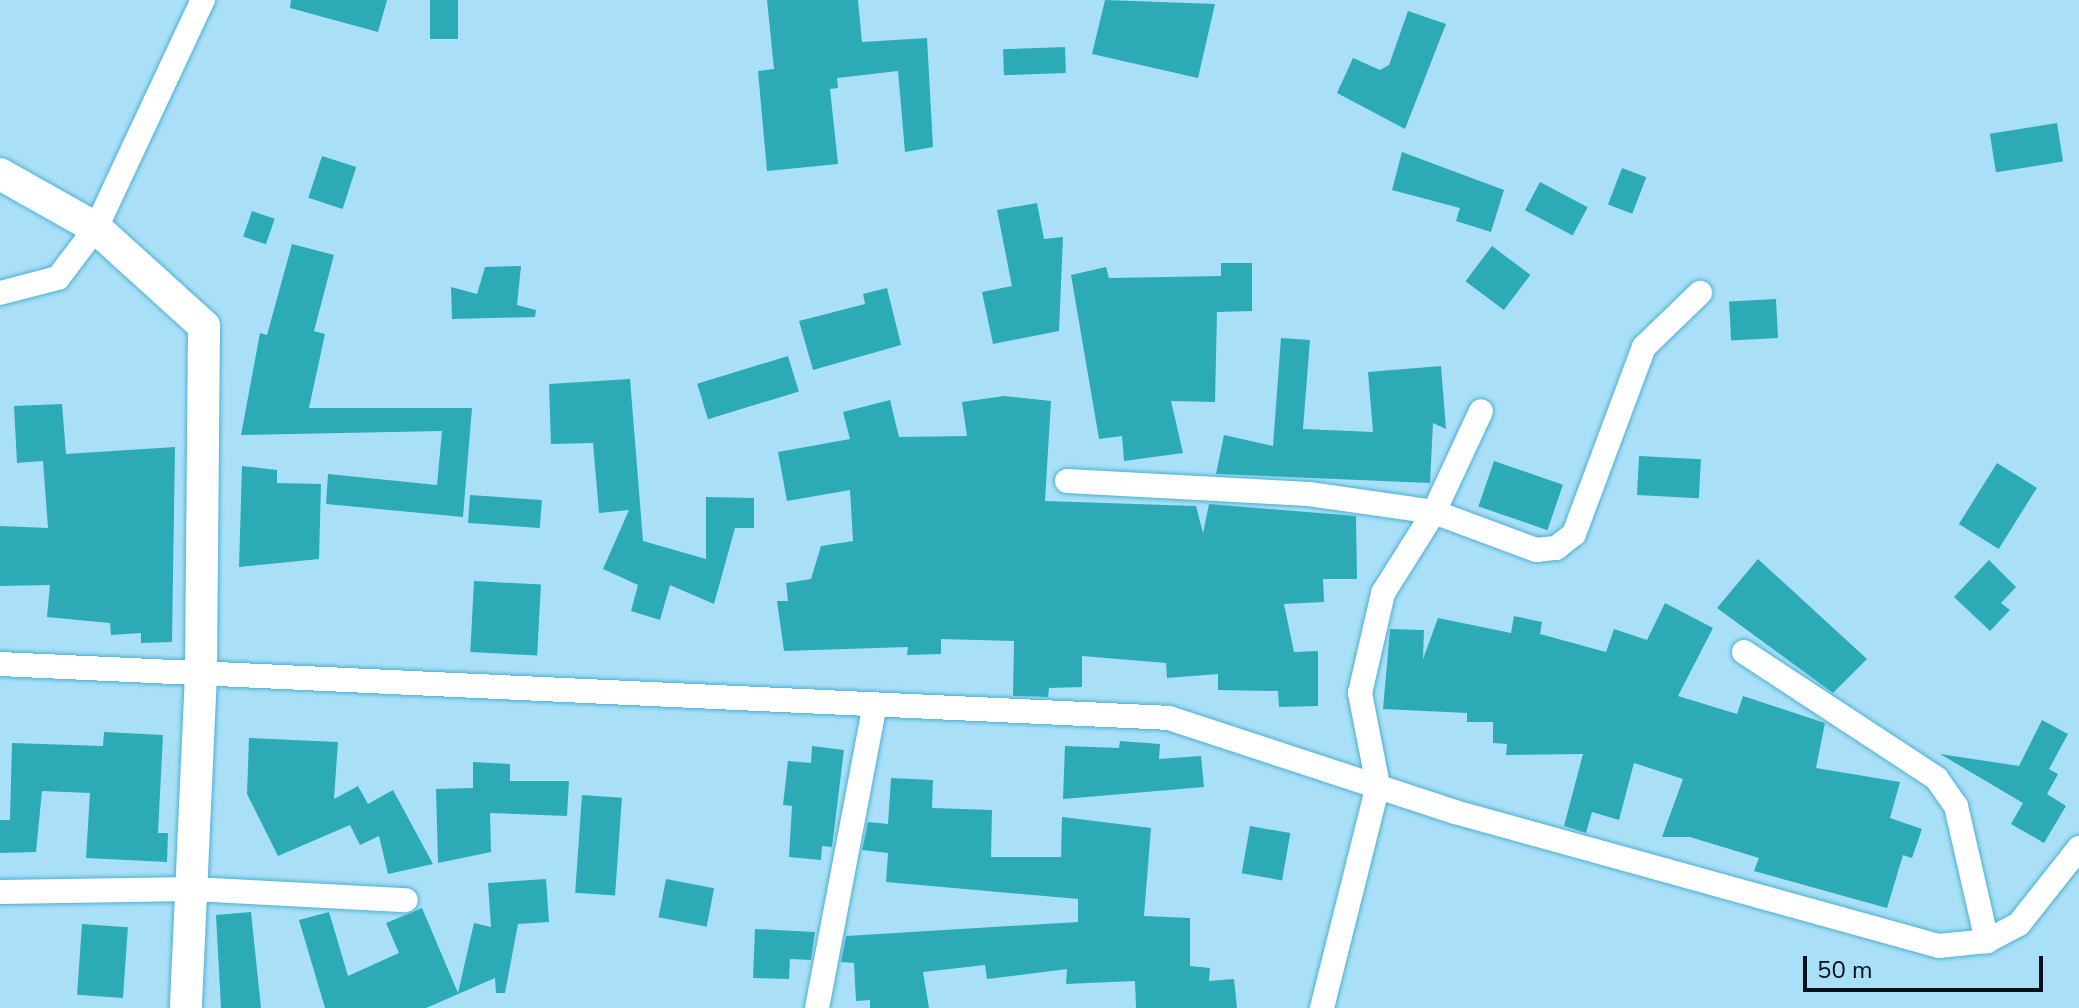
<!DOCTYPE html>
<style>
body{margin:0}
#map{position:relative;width:2079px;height:1008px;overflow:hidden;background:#aae0f7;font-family:"Nunito Sans",sans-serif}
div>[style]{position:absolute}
.building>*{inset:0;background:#2cabb7;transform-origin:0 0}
.roads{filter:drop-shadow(0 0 2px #4cb0d5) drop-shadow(0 0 2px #4cb0d5)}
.minor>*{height:24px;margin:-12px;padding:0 12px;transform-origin:12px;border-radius:12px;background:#fff}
.tertiary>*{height:32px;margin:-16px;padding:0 16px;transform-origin:16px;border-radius:16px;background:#fff}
span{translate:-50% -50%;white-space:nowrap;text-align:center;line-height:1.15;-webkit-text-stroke:6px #aae0f7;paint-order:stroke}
.scale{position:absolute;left:1803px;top:956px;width:240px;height:36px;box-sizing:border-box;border:4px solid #001119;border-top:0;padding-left:10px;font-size:24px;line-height:28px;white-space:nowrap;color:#001119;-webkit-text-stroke:6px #aae0f7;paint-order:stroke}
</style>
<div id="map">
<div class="building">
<div style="clip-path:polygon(291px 0,387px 0,378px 32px,290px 8px)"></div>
<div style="left:430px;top:0;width:28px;height:39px"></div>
<div style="clip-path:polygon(767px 0,858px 0,862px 42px,927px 38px,933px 147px,905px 152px,898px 71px,837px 78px,838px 88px,830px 89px,838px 164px,767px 171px,758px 71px,774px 69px)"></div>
<div style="clip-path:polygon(1105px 0,1215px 4px,1198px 78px,1092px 54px)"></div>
<div style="clip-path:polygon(1408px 11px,1446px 24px,1405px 129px,1337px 93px,1353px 58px,1380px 70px,1389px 65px)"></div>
<div style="left:1065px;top:47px;width:26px;height:62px;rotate:88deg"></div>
<div style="left:2057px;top:123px;width:39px;height:68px;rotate:81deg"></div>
<div style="clip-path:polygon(1402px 152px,1504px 190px,1491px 232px,1456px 221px,1460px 208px,1392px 190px)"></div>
<div style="left:322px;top:156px;width:36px;height:44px;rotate:18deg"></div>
<div style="left:1622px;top:168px;width:26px;height:39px;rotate:21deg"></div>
<div style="left:1540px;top:182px;width:54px;height:32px;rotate:28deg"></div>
<div style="clip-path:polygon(1037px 203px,1044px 239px,1063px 237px,1059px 331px,993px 344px,982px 292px,1012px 286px,997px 210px)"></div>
<div style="left:252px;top:211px;width:24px;height:27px;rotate:19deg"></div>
<div style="clip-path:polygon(292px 244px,334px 255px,314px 331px,325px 334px,309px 408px,472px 408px,463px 517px,326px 504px,328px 474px,437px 485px,442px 431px,241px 435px,260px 333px,267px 335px)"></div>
<div style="left:1492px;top:246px;width:48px;height:44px;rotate:37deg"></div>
<div style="clip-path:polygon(1221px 263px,1252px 263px,1252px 311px,1217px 312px,1215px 402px,1171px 401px,1183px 453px,1124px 461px,1122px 436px,1099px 439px,1071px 275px,1106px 267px,1109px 278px,1221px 276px)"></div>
<div style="clip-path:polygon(521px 266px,517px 305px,536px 310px,535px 317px,452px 319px,451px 287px,477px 294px,485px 267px)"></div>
<div style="clip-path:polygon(887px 288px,901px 345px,813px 370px,799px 321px,865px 304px,863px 294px)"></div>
<div style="left:1776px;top:299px;width:39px;height:47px;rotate:87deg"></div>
<div style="clip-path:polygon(1281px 338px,1310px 340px,1303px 429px,1373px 432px,1368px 372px,1441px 366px,1446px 429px,1433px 423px,1430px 483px,1216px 474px,1224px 435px,1273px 446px)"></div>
<div style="left:788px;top:356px;width:37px;height:95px;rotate:73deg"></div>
<div style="clip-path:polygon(630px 379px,643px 541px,706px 559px,706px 497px,754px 498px,754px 528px,735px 528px,714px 604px,670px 585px,660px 620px,631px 611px,638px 585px,603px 569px,629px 510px,599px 513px,593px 443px,551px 444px,549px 384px)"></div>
<div style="clip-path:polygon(1004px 396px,1051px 401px,1045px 501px,1196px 506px,1203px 533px,1209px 504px,1356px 516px,1357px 579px,1323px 579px,1324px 602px,1284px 604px,1294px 652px,1318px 651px,1318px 706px,1279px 707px,1278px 691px,1218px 690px,1218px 674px,1167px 678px,1166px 663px,1082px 656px,1082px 687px,1049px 688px,1048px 697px,1013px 696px,1014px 641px,941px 639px,941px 654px,907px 655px,908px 647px,784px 651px,777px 601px,788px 601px,786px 583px,811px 579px,821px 546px,853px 541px,850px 490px,787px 501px,778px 452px,850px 439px,843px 412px,890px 400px,899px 437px,967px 436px,962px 402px)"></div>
<div style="clip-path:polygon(62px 404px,66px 454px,175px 447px,172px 642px,141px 643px,141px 633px,111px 635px,110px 623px,47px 617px,50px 585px,0 586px,0 526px,48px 528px,43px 461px,17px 463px,14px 406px)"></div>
<div style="left:1639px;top:456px;width:62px;height:39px;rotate:3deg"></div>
<div style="left:1494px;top:461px;width:73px;height:48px;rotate:19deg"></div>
<div style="left:1997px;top:463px;width:47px;height:72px;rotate:32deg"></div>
<div style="clip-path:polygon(242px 466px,277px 470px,277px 483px,321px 484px,319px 559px,239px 567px)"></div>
<div style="left:470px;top:495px;width:72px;height:28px;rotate:4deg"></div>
<div style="clip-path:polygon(1758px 559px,1867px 659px,1833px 693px,1717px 608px)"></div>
<div style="clip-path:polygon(1989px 560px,2016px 587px,2001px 603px,2010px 610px,1990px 631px,1954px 597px)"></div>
<div style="left:474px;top:581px;width:67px;height:71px;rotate:3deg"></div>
<div style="clip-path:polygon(1665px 603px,1713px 628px,1678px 696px,1737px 714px,1743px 696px,1825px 723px,1816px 768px,1900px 782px,1890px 818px,1922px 829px,1912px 858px,1903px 855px,1887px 908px,1754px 871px,1759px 858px,1690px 837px,1662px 837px,1683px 779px,1634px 763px,1619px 820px,1592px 812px,1586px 833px,1564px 826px,1583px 754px,1506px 755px,1507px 744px,1493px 743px,1493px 722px,1467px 722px,1467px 713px,1383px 709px,1390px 629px,1424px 630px,1423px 659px,1438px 618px,1511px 633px,1514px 616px,1542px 622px,1540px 634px,1606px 652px,1614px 629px,1647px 640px)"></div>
<div style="clip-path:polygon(2042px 720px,2068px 734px,2049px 769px,2058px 774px,2047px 794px,2066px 806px,2044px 843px,2011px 824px,2023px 803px,1940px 754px,2019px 766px)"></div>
<div style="clip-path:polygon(104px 732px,163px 735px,158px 833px,168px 833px,167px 862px,86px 858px,90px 793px,42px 791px,36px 852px,0 853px,0 820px,10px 820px,12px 743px,103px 746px)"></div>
<div style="clip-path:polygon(249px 738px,338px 742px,334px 799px,358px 786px,368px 804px,393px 790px,433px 864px,388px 874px,379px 836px,360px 845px,350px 825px,278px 856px,247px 794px)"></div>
<div style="clip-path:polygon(1120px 741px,1160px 744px,1159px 759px,1201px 756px,1204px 787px,1063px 799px,1065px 746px,1119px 748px)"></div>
<div style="clip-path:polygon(812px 746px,844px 750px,832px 847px,822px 846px,821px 860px,789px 857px,792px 806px,783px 805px,788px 761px,811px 763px)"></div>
<div style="clip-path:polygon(473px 762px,510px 764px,510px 781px,569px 781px,567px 816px,490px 813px,491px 852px,438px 863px,436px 789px,473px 788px)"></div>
<div style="clip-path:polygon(891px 778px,933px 780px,932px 808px,992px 810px,991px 857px,1061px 857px,1062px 817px,1151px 828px,1144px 916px,1190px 918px,1190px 966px,1210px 968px,1209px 981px,1234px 979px,1237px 1008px,1136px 1008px,1135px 981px,1066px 984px,1067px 969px,987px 979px,985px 965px,923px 972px,929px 1008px,870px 1008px,870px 1000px,856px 1001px,854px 963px,841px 962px,846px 936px,1078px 922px,1078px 899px,886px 882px,888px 853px,862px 850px,868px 822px,888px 824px)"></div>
<div style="left:582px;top:795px;width:40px;height:98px;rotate:4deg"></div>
<div style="left:1250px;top:826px;width:41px;height:48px;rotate:10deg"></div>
<div style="clip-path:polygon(546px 879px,549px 922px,518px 924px,505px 993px,496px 993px,495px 978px,426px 1008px,325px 1008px,299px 920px,329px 912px,348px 976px,399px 953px,386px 923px,422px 908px,458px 993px,474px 923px,491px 927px,488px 883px)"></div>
<div style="left:666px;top:879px;width:49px;height:39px;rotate:11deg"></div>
<div style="clip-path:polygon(251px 912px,261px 1008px,221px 1008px,216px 915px)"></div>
<div style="left:82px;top:924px;width:46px;height:71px;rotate:4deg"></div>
<div style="clip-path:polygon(755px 929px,815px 932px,811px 960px,790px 959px,789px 979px,753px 978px)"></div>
</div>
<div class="roads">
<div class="minor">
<div style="left:0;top:293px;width:60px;rotate:-14.5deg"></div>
<div style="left:58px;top:278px;width:63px;rotate:-52.8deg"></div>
<div style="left:96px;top:228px;width:252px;rotate:-64.9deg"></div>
<div style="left:1067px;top:481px;width:242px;rotate:3.1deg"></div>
<div style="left:1309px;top:494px;width:126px;rotate:8.2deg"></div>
<div style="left:1434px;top:512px;width:109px;rotate:20.4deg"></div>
<div style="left:1536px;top:550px;width:20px;rotate:-6deg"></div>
<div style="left:1556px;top:548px;width:23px;rotate:-38deg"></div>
<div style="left:1574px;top:534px;width:200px;rotate:-69.5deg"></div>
<div style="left:1644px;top:347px;width:78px;rotate:-44deg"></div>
<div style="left:1744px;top:652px;width:231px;rotate:33.3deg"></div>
<div style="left:1937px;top:779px;width:33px;rotate:55deg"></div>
<div style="left:1956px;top:806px;width:139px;rotate:77.1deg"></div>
<div style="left:0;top:664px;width:1170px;rotate:2.64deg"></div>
<div style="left:1169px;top:718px;width:301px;rotate:18.2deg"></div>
<div style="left:1455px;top:812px;width:502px;rotate:15.48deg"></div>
<div style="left:1939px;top:946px;width:48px;rotate:-5.9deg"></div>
<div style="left:1987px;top:941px;width:36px;rotate:-28deg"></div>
<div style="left:2019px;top:924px;width:97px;rotate:-51.7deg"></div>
<div style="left:0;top:892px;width:193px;rotate:-0.9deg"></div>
<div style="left:193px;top:889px;width:213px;rotate:3deg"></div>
<div style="left:817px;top:1008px;width:304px;rotate:-79.2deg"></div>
<div style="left:1322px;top:1008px;width:230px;rotate:-75.9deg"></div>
<div style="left:1378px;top:785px;width:94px;rotate:-101.1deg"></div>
<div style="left:1360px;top:693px;width:103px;rotate:-77deg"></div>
<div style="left:1383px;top:593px;width:96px;rotate:-57.8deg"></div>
<div style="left:1434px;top:512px;width:111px;rotate:-65deg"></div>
</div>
<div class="tertiary">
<div style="left:0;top:174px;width:110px;rotate:29.4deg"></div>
<div style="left:96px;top:228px;width:146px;rotate:42.2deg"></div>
<div style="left:204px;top:326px;width:348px;rotate:90.5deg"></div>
<div style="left:201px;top:674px;width:334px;rotate:92.6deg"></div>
</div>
</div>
<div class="scale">50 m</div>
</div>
